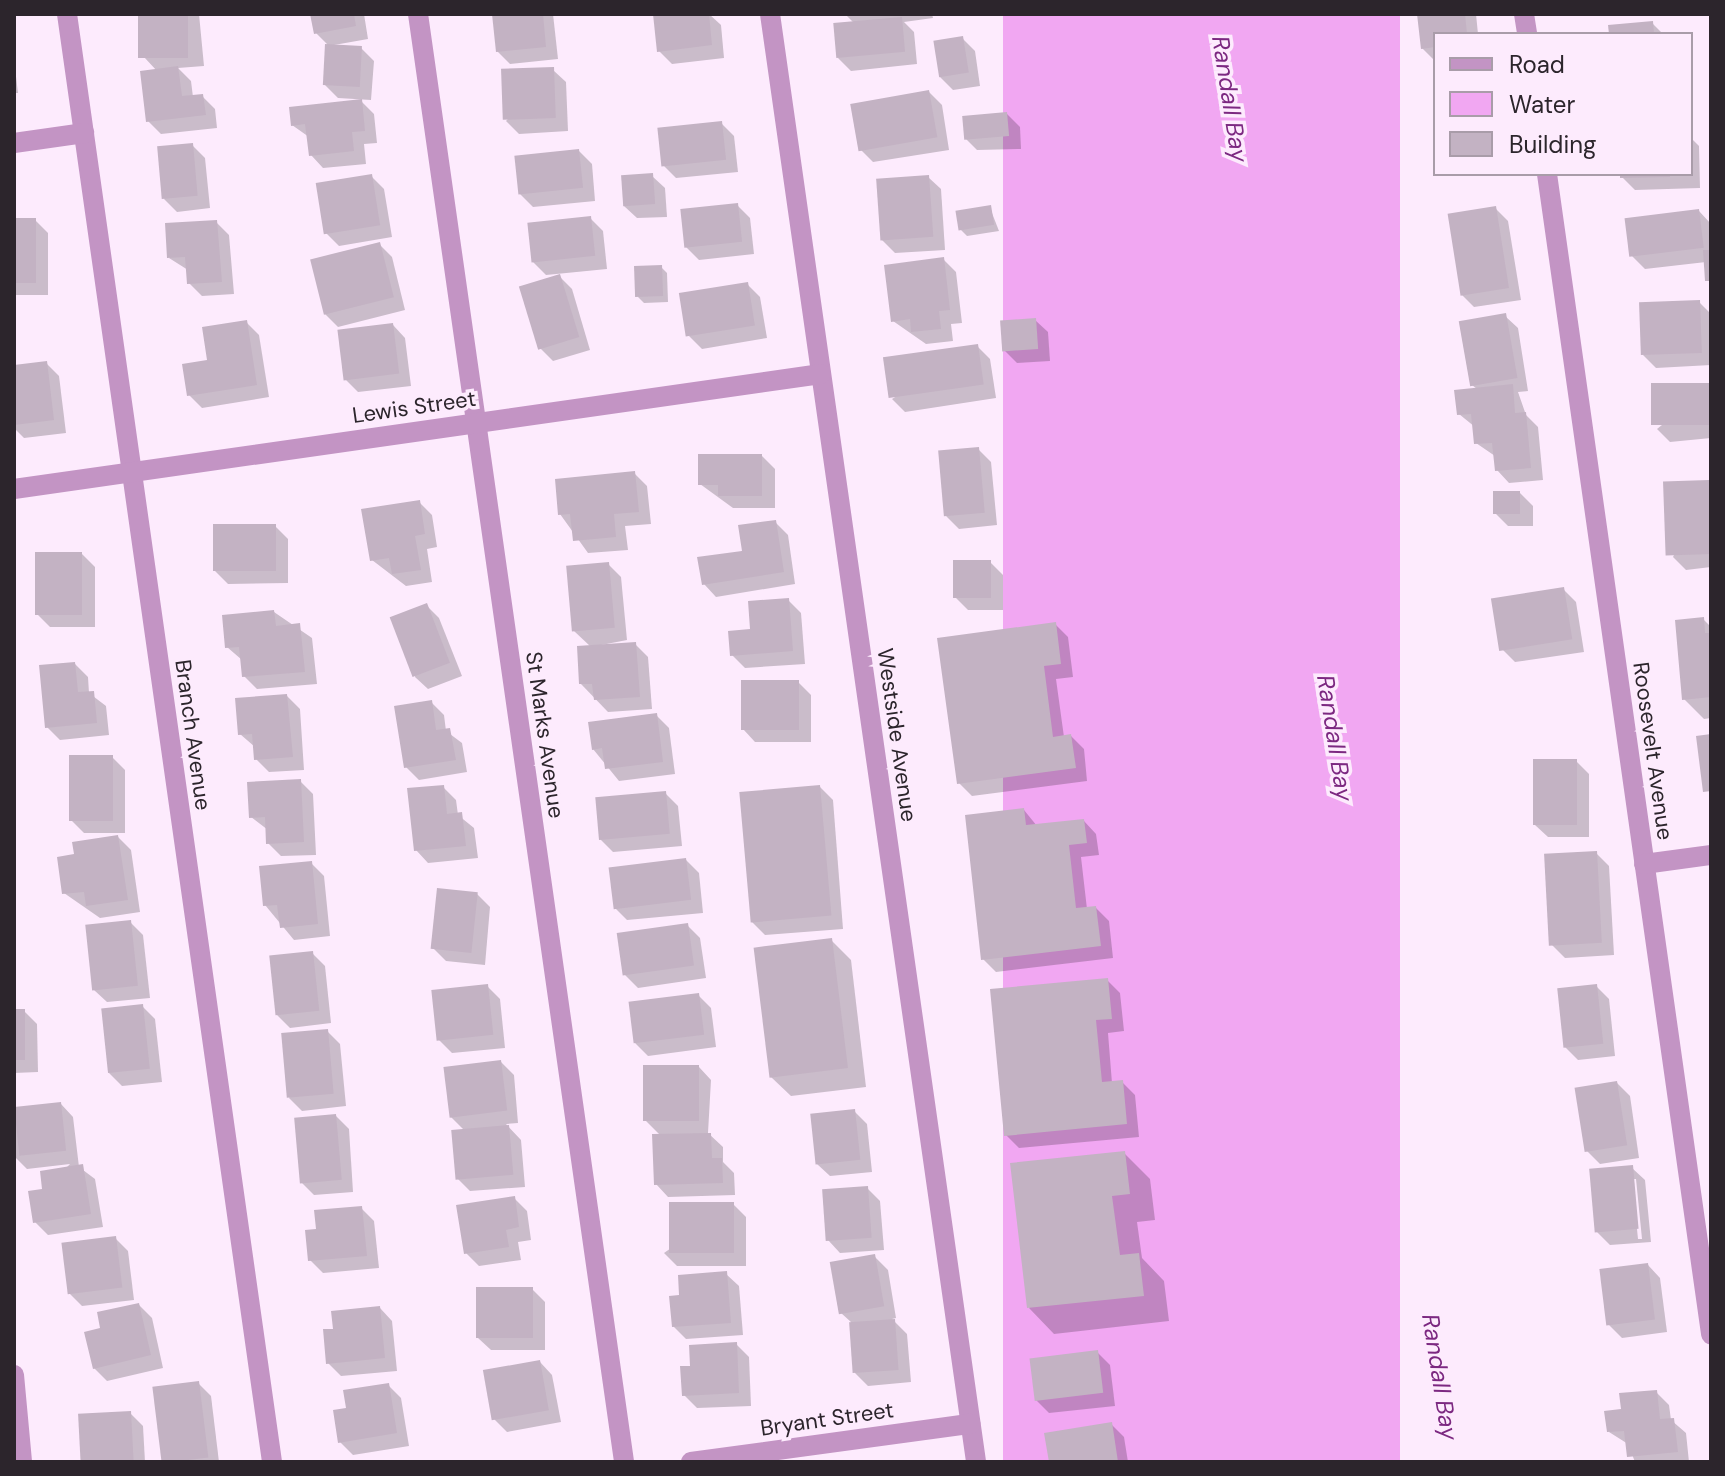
<!DOCTYPE html>
<style>
body{margin:0}
#map{position:relative;width:1725px;height:1476px;overflow:hidden;background:#fdebfd;font-family:"DM Sans",sans-serif}
div>[style]{position:absolute}
.water>*{inset:0;background:#f1a7f2;transform-origin:0 0}
.shadow>*{inset:0;background:#0003}
.building>*{inset:0;background:#c3b2c3;transform-origin:0 0}
.minor>*{height:20px;margin:-10px;padding:0 10px;transform-origin:10px;border-radius:10px;background:#c394c4}
span{translate:-50% -50%;white-space:nowrap;text-align:center;line-height:1.15;-webkit-text-stroke:7px #fdebfd;paint-order:stroke}
.street-label{font-size:22px;color:#2c252c}
.water-label{font-size:24px;color:#7c2881;font-style:italic}
.frame{position:absolute;inset:0;border:16px solid #2c252c;pointer-events:none}
.legend{position:absolute;left:1433px;top:32px;width:260px;height:144px;box-sizing:border-box;background:#fdebfd;border:2px solid #a99ca9;margin:0;padding:10px 14px;list-style:none;font-size:24px;color:#2c252c}
.legend li{display:flex;align-items:center;gap:16px;height:40px}
.legend b{width:40px;border:2px solid #a99ca9}
</style>
<div id="map">
<div class="water">
<div style="left:1003px;top:14px;width:397px;height:1465px"></div>
</div>
<div class="shadow">
<div style="clip-path:polygon(140px 14px,199px 14px,204px 66px,178px 68px,191px 81px,193px 97px,202px 96px,215px 109px,217px 128px,161px 134px,148px 121px,157px 71px,144px 57px)"></div>
<div style="clip-path:polygon(312px 14px,364px 14px,368px 39px,334px 45px,361px 48px,374px 61px,371px 100px,338px 98px,325px 85px,327px 44px,316px 33px)"></div>
<div style="clip-path:polygon(494px 14px,553px 14px,558px 59px,510px 64px,497px 51px)"></div>
<div style="clip-path:polygon(655px 14px,709px 14px,721px 25px,724px 58px,672px 64px,659px 51px)"></div>
<div style="clip-path:polygon(845px 14px,932px 14px,933px 18px,904px 22px,914px 32px,917px 64px,851px 71px,838px 58px,854px 23px)"></div>
<div style="clip-path:polygon(1419px 14px,1476px 14px,1478px 34px,1435px 34px,1435px 61px,1422px 48px)"></div>
<div style="clip-path:polygon(1652px 23px,1663px 34px,1611px 34px)"></div>
<div style="clip-path:polygon(962px 38px,975px 51px,980px 86px,953px 90px,940px 77px)"></div>
<div style="clip-path:polygon(14px 60px,18px 93px,14px 93px)"></div>
<div style="clip-path:polygon(553px 70px,566px 82px,568px 131px,519px 134px,506px 121px)"></div>
<div style="clip-path:polygon(929px 92px,942px 105px,949px 150px,873px 162px,860px 149px)"></div>
<div style="clip-path:polygon(361px 101px,374px 114px,377px 143px,364px 144px,366px 164px,323px 168px,311px 155px,309px 137px,292px 125px)"></div>
<div style="clip-path:polygon(1007px 114px,1020px 127px,1021px 149px,977px 150px,964px 137px)"></div>
<div style="clip-path:polygon(721px 123px,734px 136px,738px 172px,676px 178px,663px 165px)"></div>
<div style="clip-path:polygon(1691px 138px,1699px 146px,1700px 188px,1635px 190px,1622px 177px,1691px 174px)"></div>
<div style="clip-path:polygon(192px 145px,205px 158px,210px 208px,177px 212px,164px 199px)"></div>
<div style="clip-path:polygon(579px 151px,592px 164px,595px 201px,533px 207px,520px 194px)"></div>
<div style="clip-path:polygon(371px 176px,384px 189px,392px 237px,339px 246px,326px 233px)"></div>
<div style="clip-path:polygon(652px 176px,665px 188px,667px 217px,637px 218px,624px 206px)"></div>
<div style="clip-path:polygon(928px 177px,941px 189px,945px 250px,895px 253px,882px 240px)"></div>
<div style="clip-path:polygon(737px 205px,750px 218px,754px 254px,699px 260px,686px 247px)"></div>
<div style="clip-path:polygon(990px 208px,999px 231px,967px 236px,961px 230px)"></div>
<div style="clip-path:polygon(1495px 208px,1508px 221px,1521px 300px,1474px 307px,1461px 294px)"></div>
<div style="clip-path:polygon(1699px 211px,1711px 224px,1711px 284px,1706px 262px,1645px 269px,1632px 256px)"></div>
<div style="clip-path:polygon(590px 218px,603px 231px,607px 269px,546px 275px,533px 262px)"></div>
<div style="clip-path:polygon(14px 220px,35px 220px,48px 233px,48px 295px,14px 295px)"></div>
<div style="clip-path:polygon(216px 222px,229px 235px,234px 294px,202px 296px,189px 283px,188px 270px,169px 258px)"></div>
<div style="clip-path:polygon(379px 244px,392px 257px,405px 310px,338px 327px,325px 314px)"></div>
<div style="clip-path:polygon(943px 259px,956px 272px,962px 323px,951px 324px,953px 341px,926px 344px,893px 321px)"></div>
<div style="clip-path:polygon(661px 267px,667px 273px,668px 302px,644px 303px,638px 297px)"></div>
<div style="clip-path:polygon(559px 276px,572px 289px,590px 350px,553px 361px,540px 348px)"></div>
<div style="clip-path:polygon(747px 284px,760px 297px,767px 338px,702px 349px,689px 336px)"></div>
<div style="clip-path:polygon(1699px 302px,1711px 314px,1711px 365px,1656px 368px,1643px 355px)"></div>
<div style="clip-path:polygon(1505px 316px,1518px 328px,1528px 391px,1518px 392px,1526px 415px,1538px 427px,1543px 480px,1509px 483px,1497px 470px,1495px 456px,1476px 443px,1475px 427px,1459px 414px,1477px 389px,1472px 385px)"></div>
<div style="clip-path:polygon(1035px 320px,1048px 332px,1050px 361px,1017px 363px,1004px 350px)"></div>
<div style="clip-path:polygon(246px 322px,259px 335px,269px 397px,202px 408px,189px 395px)"></div>
<div style="clip-path:polygon(393px 325px,405px 338px,411px 386px,358px 392px,345px 379px)"></div>
<div style="clip-path:polygon(977px 346px,990px 359px,996px 398px,905px 412px,892px 399px)"></div>
<div style="clip-path:polygon(46px 363px,59px 376px,66px 433px,24px 438px,14px 428px,14px 367px)"></div>
<div style="clip-path:polygon(1711px 385px,1711px 438px,1670px 442px,1657px 429px)"></div>
<div style="clip-path:polygon(978px 449px,991px 462px,997px 525px,959px 529px,946px 516px)"></div>
<div style="clip-path:polygon(762px 456px,775px 469px,775px 508px,733px 508px,700px 484px)"></div>
<div style="clip-path:polygon(634px 473px,647px 486px,651px 524px,625px 526px,628px 550px,588px 553px,560px 514px)"></div>
<div style="clip-path:polygon(1709px 482px,1711px 567px,1686px 570px,1673px 557px)"></div>
<div style="clip-path:polygon(1520px 493px,1533px 506px,1533px 526px,1508px 526px,1495px 513px)"></div>
<div style="clip-path:polygon(419px 502px,432px 515px,437px 547px,427px 549px,432px 582px,406px 586px,372px 560px)"></div>
<div style="clip-path:polygon(775px 522px,788px 535px,795px 584px,716px 597px,704px 584px)"></div>
<div style="clip-path:polygon(275px 526px,288px 539px,288px 583px,228px 584px,215px 571px)"></div>
<div style="clip-path:polygon(82px 554px,95px 567px,95px 627px,50px 627px,37px 614px)"></div>
<div style="clip-path:polygon(990px 562px,1003px 575px,1003px 610px,968px 610px,955px 597px)"></div>
<div style="clip-path:polygon(608px 564px,621px 577px,627px 640px,591px 647px,574px 631px)"></div>
<div style="clip-path:polygon(1563px 589px,1576px 602px,1584px 652px,1515px 662px,1502px 649px)"></div>
<div style="clip-path:polygon(788px 600px,801px 613px,805px 664px,745px 668px,732px 655px)"></div>
<div style="clip-path:polygon(426px 605px,439px 618px,462px 676px,428px 689px,415px 677px)"></div>
<div style="clip-path:polygon(274px 612px,312px 638px,317px 684px,257px 689px,244px 676px,242px 660px,227px 647px)"></div>
<div style="clip-path:polygon(1703px 619px,1711px 627px,1711px 718px,1704px 719px,1684px 699px)"></div>
<div style="clip-path:polygon(1055px 624px,1068px 637px,1073px 677px,1056px 679px,1064px 737px,1071px 736px,1084px 749px,1087px 781px,972px 796px,959px 783px)"></div>
<div style="clip-path:polygon(635px 644px,648px 657px,652px 709px,608px 712px,581px 684px)"></div>
<div style="clip-path:polygon(75px 664px,88px 677px,89px 693px,106px 706px,109px 735px,60px 740px,47px 727px)"></div>
<div style="clip-path:polygon(798px 682px,811px 695px,811px 742px,755px 742px,743px 729px)"></div>
<div style="clip-path:polygon(287px 696px,300px 709px,304px 770px,269px 772px,256px 759px,255px 747px,240px 734px)"></div>
<div style="clip-path:polygon(431px 702px,444px 715px,446px 731px,462px 743px,467px 772px,419px 780px,406px 767px)"></div>
<div style="clip-path:polygon(656px 715px,669px 728px,675px 774px,619px 781px,593px 749px)"></div>
<div style="clip-path:polygon(112px 757px,125px 770px,125px 833px,84px 833px,71px 820px)"></div>
<div style="clip-path:polygon(1576px 761px,1589px 774px,1589px 837px,1548px 837px,1535px 825px)"></div>
<div style="clip-path:polygon(300px 781px,313px 794px,316px 855px,281px 856px,268px 843px,268px 830px,251px 817px)"></div>
<div style="clip-path:polygon(443px 787px,456px 800px,458px 815px,474px 828px,478px 858px,428px 863px,416px 850px)"></div>
<div style="clip-path:polygon(820px 787px,833px 800px,843px 929px,765px 935px,752px 922px)"></div>
<div style="clip-path:polygon(665px 793px,678px 806px,682px 846px,613px 852px,600px 839px)"></div>
<div style="clip-path:polygon(1024px 810px,1037px 826px,1084px 821px,1096px 834px,1099px 855px,1081px 857px,1087px 909px,1096px 908px,1109px 921px,1113px 958px,996px 972px,983px 959px)"></div>
<div style="clip-path:polygon(118px 837px,131px 850px,140px 912px,100px 918px,64px 893px,77px 856px)"></div>
<div style="clip-path:polygon(1596px 853px,1609px 866px,1614px 955px,1565px 958px,1552px 945px)"></div>
<div style="clip-path:polygon(686px 860px,699px 873px,703px 913px,627px 920px,614px 907px)"></div>
<div style="clip-path:polygon(311px 863px,324px 876px,330px 936px,294px 940px,265px 905px)"></div>
<div style="clip-path:polygon(477px 894px,490px 907px,485px 965px,446px 961px,433px 948px)"></div>
<div style="clip-path:polygon(130px 922px,143px 935px,150px 998px,107px 1002px,94px 990px)"></div>
<div style="clip-path:polygon(687px 925px,700px 938px,706px 978px,638px 988px,625px 975px)"></div>
<div style="clip-path:polygon(831px 940px,851px 960px,866px 1087px,791px 1096px,771px 1077px)"></div>
<div style="clip-path:polygon(312px 953px,325px 966px,331px 1023px,290px 1028px,277px 1015px)"></div>
<div style="clip-path:polygon(1107px 980px,1120px 993px,1124px 1031px,1108px 1033px,1112px 1083px,1122px 1082px,1135px 1095px,1139px 1137px,1019px 1148px,1006px 1135px)"></div>
<div style="clip-path:polygon(487px 986px,500px 999px,505px 1048px,452px 1053px,439px 1040px)"></div>
<div style="clip-path:polygon(1596px 986px,1609px 999px,1615px 1056px,1578px 1060px,1565px 1047px)"></div>
<div style="clip-path:polygon(698px 995px,711px 1008px,716px 1047px,648px 1056px,635px 1043px)"></div>
<div style="clip-path:polygon(142px 1006px,155px 1019px,162px 1082px,122px 1086px,109px 1073px)"></div>
<div style="clip-path:polygon(14px 1011px,24px 1011px,37px 1024px,38px 1072px,14px 1073px)"></div>
<div style="clip-path:polygon(327px 1031px,340px 1044px,346px 1106px,302px 1111px,289px 1098px)"></div>
<div style="clip-path:polygon(501px 1062px,514px 1075px,518px 1123px,506px 1124px,521px 1140px,525px 1187px,470px 1191px,457px 1178px,465px 1131px,450px 1116px)"></div>
<div style="clip-path:polygon(699px 1067px,711px 1080px,708px 1133px,723px 1147px,723px 1162px,734px 1173px,735px 1195px,668px 1197px,656px 1184px,661px 1136px,645px 1120px)"></div>
<div style="clip-path:polygon(1617px 1083px,1630px 1096px,1639px 1158px,1600px 1164px,1587px 1151px)"></div>
<div style="clip-path:polygon(61px 1104px,73px 1117px,79px 1167px,95px 1179px,103px 1227px,48px 1235px,35px 1222px,45px 1190px,70px 1164px,27px 1169px,14px 1156px,14px 1109px)"></div>
<div style="clip-path:polygon(854px 1111px,867px 1124px,872px 1172px,830px 1176px,817px 1164px)"></div>
<div style="clip-path:polygon(336px 1116px,349px 1129px,353px 1192px,314px 1195px,301px 1182px)"></div>
<div style="clip-path:polygon(1124px 1153px,1150px 1179px,1155px 1220px,1137px 1222px,1142px 1258px,1164px 1281px,1169px 1321px,1054px 1334px,1029px 1308px)"></div>
<div style="clip-path:polygon(evenodd,1632px 1168px,1645px 1180px,1651px 1242px,1610px 1245px,1597px 1232px,1632px 1168px,1632px 1179px,1636px 1179px,1642px 1239px,1638px 1239px,1632px 1179px)"></div>
<div style="clip-path:polygon(867px 1188px,880px 1201px,884px 1250px,840px 1253px,828px 1240px)"></div>
<div style="clip-path:polygon(514px 1198px,527px 1211px,531px 1240px,518px 1242px,521px 1260px,479px 1266px,466px 1253px)"></div>
<div style="clip-path:polygon(733px 1204px,746px 1217px,746px 1266px,677px 1266px,664px 1253px)"></div>
<div style="clip-path:polygon(361px 1208px,374px 1221px,379px 1268px,323px 1273px,310px 1260px,319px 1231px)"></div>
<div style="clip-path:polygon(115px 1238px,128px 1251px,134px 1300px,82px 1306px,69px 1293px)"></div>
<div style="clip-path:polygon(875px 1257px,888px 1270px,896px 1318px,892px 1319px,907px 1334px,911px 1382px,868px 1386px,855px 1373px,851px 1322px,841px 1313px)"></div>
<div style="clip-path:polygon(1648px 1265px,1660px 1278px,1667px 1332px,1622px 1338px,1609px 1325px)"></div>
<div style="clip-path:polygon(726px 1274px,739px 1286px,743px 1335px,686px 1339px,673px 1326px,682px 1297px)"></div>
<div style="clip-path:polygon(532px 1289px,545px 1302px,545px 1350px,491px 1350px,478px 1338px)"></div>
<div style="clip-path:polygon(139px 1305px,152px 1318px,163px 1368px,107px 1381px,94px 1368px,103px 1330px)"></div>
<div style="clip-path:polygon(380px 1308px,392px 1321px,397px 1371px,341px 1376px,328px 1363px,335px 1330px)"></div>
<div style="clip-path:polygon(736px 1344px,749px 1357px,751px 1406px,697px 1408px,684px 1395px,692px 1367px)"></div>
<div style="clip-path:polygon(1097px 1352px,1110px 1365px,1115px 1406px,1049px 1413px,1036px 1400px)"></div>
<div style="clip-path:polygon(540px 1362px,552px 1375px,561px 1422px,507px 1432px,494px 1419px)"></div>
<div style="clip-path:polygon(198px 1383px,211px 1396px,219px 1462px,164px 1462px)"></div>
<div style="clip-path:polygon(388px 1385px,401px 1398px,409px 1446px,353px 1455px,340px 1442px,348px 1409px)"></div>
<div style="clip-path:polygon(1656px 1392px,1669px 1405px,1671px 1420px,1686px 1433px,1689px 1462px,1635px 1462px,1628px 1444px,1609px 1432px,1623px 1411px)"></div>
<div style="clip-path:polygon(130px 1413px,143px 1426px,145px 1462px,85px 1462px)"></div>
<div style="clip-path:polygon(1111px 1424px,1124px 1437px,1128px 1462px,1051px 1462px)"></div>
</div>
<div class="building">
<div style="left:138px;top:14px;width:50px;height:44px"></div>
<div style="clip-path:polygon(310px 14px,354px 14px,356px 26px,314px 34px)"></div>
<div style="clip-path:polygon(492px 14px,543px 14px,546px 47px,496px 52px)"></div>
<div style="clip-path:polygon(653px 14px,709px 14px,712px 45px,657px 52px)"></div>
<div style="clip-path:polygon(1417px 14px,1465px 14px,1467px 34px,1435px 34px,1435px 47px,1421px 49px)"></div>
<div style="left:902px;top:17px;width:35px;height:69px;rotate:85deg"></div>
<div style="clip-path:polygon(1653px 21px,1654px 34px,1609px 34px,1608px 25px)"></div>
<div style="left:963px;top:36px;width:37px;height:30px;rotate:81deg"></div>
<div style="left:325px;top:44px;width:37px;height:41px;rotate:3deg"></div>
<div style="clip-path:polygon(178px 66px,182px 96px,203px 94px,206px 115px,146px 122px,140px 71px)"></div>
<div style="left:554px;top:67px;width:51px;height:53px;rotate:88deg"></div>
<div style="left:929px;top:90px;width:48px;height:80px;rotate:80deg"></div>
<div style="clip-path:polygon(362px 99px,365px 131px,352px 132px,354px 151px,309px 156px,305px 124px,291px 126px,289px 107px)"></div>
<div style="left:1007px;top:112px;width:24px;height:45px;rotate:85deg"></div>
<div style="left:722px;top:121px;width:39px;height:65px;rotate:84deg"></div>
<div style="left:193px;top:143px;width:53px;height:36px;rotate:85deg"></div>
<div style="left:579px;top:149px;width:39px;height:65px;rotate:84deg"></div>
<div style="left:653px;top:173px;width:31px;height:32px;rotate:86deg"></div>
<div style="left:372px;top:174px;width:52px;height:57px;rotate:81deg"></div>
<div style="clip-path:polygon(1620px 174px,1670px 174px,1670px 177px,1620px 178px)"></div>
<div style="left:929px;top:175px;width:62px;height:53px;rotate:86deg"></div>
<div style="left:738px;top:203px;width:39px;height:58px;rotate:84deg"></div>
<div style="left:991px;top:205px;width:20px;height:36px;rotate:81deg"></div>
<div style="left:1496px;top:206px;width:83px;height:49px;rotate:81deg"></div>
<div style="left:1699px;top:209px;width:39px;height:75px;rotate:83deg"></div>
<div style="left:591px;top:216px;width:40px;height:64px;rotate:84deg"></div>
<div style="left:14px;top:218px;width:22px;height:65px"></div>
<div style="clip-path:polygon(217px 220px,222px 282px,187px 284px,185px 257px,167px 258px,165px 223px)"></div>
<div style="left:380px;top:242px;width:57px;height:72px;rotate:76deg"></div>
<div style="clip-path:polygon(1703px 250px,1711px 250px,1711px 281px,1705px 281px)"></div>
<div style="clip-path:polygon(944px 257px,950px 310px,939px 311px,941px 329px,911px 332px,910px 319px,891px 322px,884px 265px)"></div>
<div style="left:662px;top:265px;width:31px;height:28px;rotate:88deg"></div>
<div style="left:560px;top:274px;width:66px;height:43px;rotate:73deg"></div>
<div style="left:748px;top:282px;width:44px;height:70px;rotate:81deg"></div>
<div style="left:1700px;top:300px;width:53px;height:61px;rotate:88deg"></div>
<div style="left:1506px;top:313px;width:66px;height:48px;rotate:80deg"></div>
<div style="left:1036px;top:318px;width:31px;height:36px;rotate:86deg"></div>
<div style="clip-path:polygon(247px 320px,257px 385px,187px 396px,182px 364px,207px 360px,202px 327px)"></div>
<div style="left:393px;top:323px;width:51px;height:56px;rotate:83deg"></div>
<div style="left:978px;top:344px;width:41px;height:96px;rotate:82deg"></div>
<div style="clip-path:polygon(47px 361px,54px 420px,14px 425px,14px 365px)"></div>
<div style="left:1711px;top:383px;width:42px;height:60px;rotate:90deg"></div>
<div style="clip-path:polygon(1513px 384px,1515px 413px,1526px 412px,1531px 468px,1495px 471px,1492px 443px,1474px 444px,1471px 414px,1457px 415px,1454px 390px)"></div>
<div style="left:979px;top:447px;width:66px;height:41px;rotate:85deg"></div>
<div style="clip-path:polygon(698px 454px,762px 454px,762px 496px,718px 496px,718px 485px,698px 485px)"></div>
<div style="clip-path:polygon(635px 471px,639px 512px,614px 514px,616px 537px,573px 541px,570px 514px,558px 515px,555px 479px)"></div>
<div style="left:1709px;top:480px;width:74px;height:46px;rotate:88deg"></div>
<div style="left:1493px;top:491px;width:27px;height:23px"></div>
<div style="clip-path:polygon(420px 500px,425px 534px,415px 536px,421px 570px,392px 574px,389px 558px,370px 561px,361px 509px)"></div>
<div style="clip-path:polygon(776px 520px,784px 572px,702px 585px,697px 557px,742px 551px,738px 525px)"></div>
<div style="left:276px;top:524px;width:47px;height:63px;rotate:90deg"></div>
<div style="left:35px;top:552px;width:47px;height:63px"></div>
<div style="left:953px;top:560px;width:38px;height:38px"></div>
<div style="left:609px;top:562px;width:66px;height:43px;rotate:85deg"></div>
<div style="left:1564px;top:587px;width:53px;height:74px;rotate:81deg"></div>
<div style="clip-path:polygon(789px 598px,793px 651px,730px 656px,728px 631px,750px 629px,748px 601px)"></div>
<div style="left:427px;top:603px;width:64px;height:40px;rotate:69deg"></div>
<div style="clip-path:polygon(274px 610px,276px 626px,300px 623px,305px 672px,242px 677px,239px 647px,225px 648px,222px 615px)"></div>
<div style="clip-path:polygon(1704px 617px,1705px 633px,1711px 633px,1711px 697px,1682px 700px,1675px 620px)"></div>
<div style="clip-path:polygon(1056px 622px,1061px 664px,1044px 666px,1053px 737px,1071px 734px,1076px 768px,957px 784px,937px 638px)"></div>
<div style="clip-path:polygon(636px 642px,640px 697px,594px 700px,592px 684px,579px 684px,577px 646px)"></div>
<div style="clip-path:polygon(75px 662px,78px 692px,94px 691px,97px 723px,45px 728px,39px 665px)"></div>
<div style="left:741px;top:680px;width:58px;height:50px"></div>
<div style="clip-path:polygon(287px 694px,293px 757px,254px 760px,252px 734px,238px 735px,235px 698px)"></div>
<div style="clip-path:polygon(432px 700px,436px 730px,450px 728px,456px 760px,404px 768px,394px 706px)"></div>
<div style="clip-path:polygon(657px 713px,663px 762px,605px 769px,602px 748px,592px 750px,588px 722px)"></div>
<div style="clip-path:polygon(1711px 734px,1711px 791px,1703px 792px,1696px 736px)"></div>
<div style="left:69px;top:755px;width:44px;height:66px"></div>
<div style="left:1533px;top:759px;width:44px;height:66px"></div>
<div style="clip-path:polygon(301px 779px,304px 842px,266px 844px,265px 817px,249px 818px,247px 782px)"></div>
<div style="clip-path:polygon(444px 785px,447px 814px,462px 812px,466px 846px,414px 851px,407px 788px)"></div>
<div style="left:820px;top:785px;width:131px;height:81px;rotate:85deg"></div>
<div style="left:666px;top:791px;width:43px;height:71px;rotate:85deg"></div>
<div style="clip-path:polygon(1024px 808px,1026px 825px,1084px 819px,1087px 843px,1069px 845px,1076px 908px,1096px 906px,1101px 946px,981px 960px,965px 815px)"></div>
<div style="clip-path:polygon(118px 835px,128px 900px,86px 906px,84px 892px,62px 894px,57px 857px,74px 854px,72px 842px)"></div>
<div style="left:1597px;top:851px;width:92px;height:53px;rotate:87deg"></div>
<div style="left:686px;top:858px;width:42px;height:78px;rotate:83deg"></div>
<div style="clip-path:polygon(312px 861px,318px 924px,280px 928px,277px 905px,263px 906px,259px 866px)"></div>
<div style="left:437px;top:888px;width:41px;height:61px;rotate:6deg"></div>
<div style="left:131px;top:920px;width:66px;height:46px;rotate:84deg"></div>
<div style="left:688px;top:923px;width:43px;height:72px;rotate:82deg"></div>
<div style="left:832px;top:938px;width:131px;height:79px;rotate:83deg"></div>
<div style="left:313px;top:951px;width:60px;height:44px;rotate:84deg"></div>
<div style="clip-path:polygon(1108px 978px,1112px 1019px,1096px 1020px,1102px 1082px,1123px 1080px,1127px 1124px,1004px 1136px,990px 989px)"></div>
<div style="left:488px;top:984px;width:51px;height:57px;rotate:84deg"></div>
<div style="left:1597px;top:984px;width:60px;height:40px;rotate:84deg"></div>
<div style="left:699px;top:993px;width:42px;height:71px;rotate:83deg"></div>
<div style="left:143px;top:1004px;width:65px;height:42px;rotate:84deg"></div>
<div style="left:14px;top:1009px;width:11px;height:51px"></div>
<div style="left:328px;top:1029px;width:65px;height:47px;rotate:85deg"></div>
<div style="left:501px;top:1060px;width:51px;height:58px;rotate:83deg"></div>
<div style="left:643px;top:1065px;width:56px;height:56px"></div>
<div style="left:1617px;top:1081px;width:65px;height:43px;rotate:81deg"></div>
<div style="left:61px;top:1102px;width:49px;height:47px;rotate:84deg"></div>
<div style="left:855px;top:1109px;width:51px;height:45px;rotate:84deg"></div>
<div style="left:336px;top:1114px;width:66px;height:42px;rotate:85deg"></div>
<div style="left:509px;top:1125px;width:50px;height:58px;rotate:85deg"></div>
<div style="clip-path:polygon(711px 1133px,712px 1158px,722px 1158px,723px 1183px,654px 1185px,652px 1134px)"></div>
<div style="clip-path:polygon(1125px 1151px,1130px 1194px,1112px 1196px,1120px 1255px,1139px 1253px,1144px 1296px,1027px 1308px,1010px 1163px)"></div>
<div style="clip-path:polygon(83px 1164px,91px 1214px,33px 1223px,28px 1191px,42px 1189px,40px 1171px)"></div>
<div style="left:1633px;top:1165px;width:64px;height:44px;rotate:85deg"></div>
<div style="left:868px;top:1186px;width:52px;height:46px;rotate:86deg"></div>
<div style="clip-path:polygon(515px 1196px,519px 1227px,506px 1230px,509px 1247px,464px 1254px,456px 1205px)"></div>
<div style="left:669px;top:1202px;width:65px;height:51px"></div>
<div style="clip-path:polygon(362px 1206px,367px 1256px,308px 1261px,305px 1230px,316px 1229px,314px 1210px)"></div>
<div style="left:116px;top:1236px;width:52px;height:55px;rotate:83deg"></div>
<div style="left:875px;top:1254px;width:53px;height:46px;rotate:80deg"></div>
<div style="left:1648px;top:1263px;width:57px;height:49px;rotate:83deg"></div>
<div style="clip-path:polygon(727px 1271px,731px 1323px,672px 1327px,669px 1296px,679px 1295px,678px 1275px)"></div>
<div style="left:476px;top:1287px;width:57px;height:51px"></div>
<div style="clip-path:polygon(139px 1303px,151px 1355px,93px 1369px,84px 1332px,100px 1328px,97px 1312px)"></div>
<div style="clip-path:polygon(380px 1306px,385px 1358px,326px 1364px,323px 1329px,333px 1329px,331px 1311px)"></div>
<div style="left:895px;top:1319px;width:51px;height:46px;rotate:86deg"></div>
<div style="clip-path:polygon(737px 1342px,739px 1393px,682px 1396px,680px 1366px,690px 1366px,689px 1345px)"></div>
<div style="left:1098px;top:1350px;width:43px;height:69px;rotate:83deg"></div>
<div style="left:540px;top:1360px;width:51px;height:58px;rotate:80deg"></div>
<div style="left:199px;top:1381px;width:77px;height:47px;rotate:83deg"></div>
<div style="clip-path:polygon(389px 1383px,397px 1433px,338px 1443px,333px 1410px,346px 1408px,343px 1390px)"></div>
<div style="clip-path:polygon(1657px 1390px,1660px 1419px,1674px 1418px,1678px 1452px,1627px 1457px,1624px 1431px,1607px 1432px,1604px 1411px,1621px 1409px,1619px 1393px)"></div>
<div style="left:131px;top:1411px;width:51px;height:53px;rotate:87deg"></div>
<div style="clip-path:polygon(1112px 1422px,1118px 1462px,1049px 1462px,1044px 1433px)"></div>
</div>
<div class="minor">
<div style="left:67px;top:14px;width:1462px;rotate:81.94deg"></div>
<div style="left:418px;top:14px;width:1463px;rotate:81.9deg"></div>
<div style="left:770px;top:14px;width:1463px;rotate:81.9deg"></div>
<div style="left:1524px;top:14px;width:20px;rotate:81deg"></div>
<div style="left:14px;top:143px;width:71px;rotate:-8.1deg"></div>
<div style="left:1547px;top:174px;width:1172px;rotate:81.95deg"></div>
<div style="left:14px;top:489px;width:815px;rotate:-8.11deg"></div>
<div style="left:1644px;top:864px;width:68px;rotate:-7.7deg"></div>
<div style="left:14px;top:1375px;width:87px;rotate:84.7deg"></div>
<div style="left:691px;top:1462px;width:282px;rotate:-7.8deg"></div>
</div>
<div class="street-label">
<span style="left:414px;top:407px;rotate:-8deg">Lewis Street</span>
<span style="left:193px;top:735px;rotate:82deg">Branch Avenue</span>
<span style="left:545px;top:735px;rotate:82deg">St Marks Avenue</span>
<span style="left:897px;top:735px;rotate:82deg">Westside Avenue</span>
<span style="left:1653px;top:751px;rotate:82deg">Roosevelt Avenue</span>
<span style="left:827px;top:1419px;rotate:-8deg">Bryant Street</span>
</div>
<div class="water-label">
<span style="left:1230px;top:99px;rotate:81deg">Randall Bay</span>
<span style="left:1335px;top:738px;rotate:81deg">Randall Bay</span>
<span style="left:1440px;top:1377px;rotate:81deg">Randall Bay</span>
</div>
<div class="frame"></div>
<ul class="legend">
<li><b style="height:10px;background:#c394c4"></b>Road</li>
<li><b style="height:22px;background:#f1a7f2"></b>Water</li>
<li><b style="height:22px;background:#c3b2c3"></b>Building</li>
</ul>
</div>
